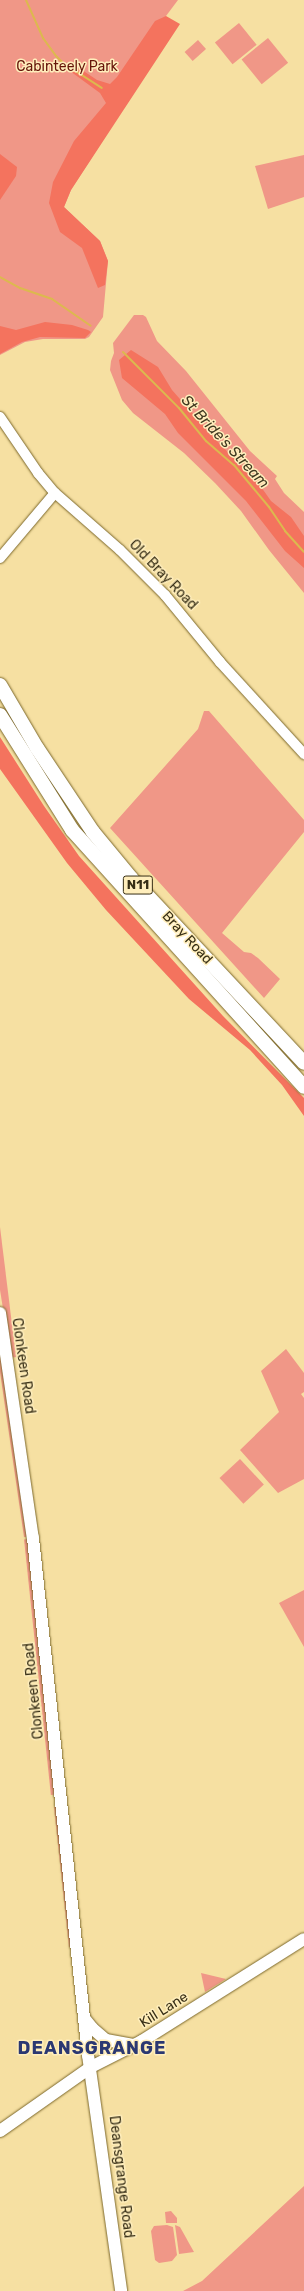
<!DOCTYPE html>
<style>
body{margin:0}
#map{position:relative;width:304px;height:2291px;overflow:hidden;background:#f6e0a2;font-family:Rubik,sans-serif}
div>[style]{position:absolute}
.green>*{inset:0;background:#f09787;transform-origin:0 0}
.forest>*{inset:0;background:#f4735e}
.stream>*{height:2px;margin:-1px;padding:0 1px;transform-origin:1px;border-radius:1px;background:#dcb94e}
.roads{filter:drop-shadow(0 0 1px #7c682c) drop-shadow(0 0 1px #7c682c)}
.minor>*{height:10px;margin:-5px;padding:0 5px;transform-origin:5px;border-radius:5px;background:#fff}
.major>*{height:12px;margin:-6px;padding:0 6px;transform-origin:6px;border-radius:6px;background:#fff}
.highway>*{height:14px;margin:-7px;padding:0 7px;transform-origin:7px;border-radius:7px;background:#fff}
span{translate:-50% -50%;white-space:nowrap;text-align:center;line-height:1.15;-webkit-text-stroke:3px #ffeebc;paint-order:stroke}
.shield-label span{padding:1px 3px;background:#ffeebc;border:1px solid;border-radius:3px;-webkit-text-stroke-width:0}
.shield-label{font-size:13px;color:#372e15;font-weight:700}
.park-label{font-size:14px;color:#66150a}
.street-label{font-size:14px;color:#372e15}
.water-label{font-size:15px;color:#403820;font-style:italic}
.district-label{font-size:18px;color:#2b3872;font-weight:700;letter-spacing:1px}
</style>
<div id="map">
<div class="green">
<div style="clip-path:polygon(0 0,178px 0,166px 16px,105px 137px,71px 190px,64px 207px,100px 241px,108px 261px,103px 317px,89px 337px,85px 339px,43px 339px,25px 342px,0 355px)"></div>
<div style="left:239px;top:23px;width:28px;height:31px;rotate:51deg"></div>
<div style="left:268px;top:38px;width:32px;height:34px;rotate:51deg"></div>
<div style="left:198px;top:40px;width:12px;height:18px;rotate:48deg"></div>
<div style="clip-path:polygon(304px 155px,304px 197px,268px 209px,255px 166px)"></div>
<div style="clip-path:polygon(134px 315px,143px 315px,146px 317px,157px 341px,186px 371px,250px 451px,277px 476px,275px 479px,284px 493px,304px 512px,304px 593px,269px 550px,241px 511px,215px 483px,184px 453px,133px 413px,122px 400px,110px 370px,111px 361px,114px 353px,113px 343px)"></div>
<div style="clip-path:polygon(204px 711px,209px 711px,304px 820px,304px 832px,222px 933px,244px 952px,251px 953px,258px 958px,280px 979px,264px 998px,110px 828px,198px 729px)"></div>
<div style="clip-path:polygon(0 1227px,16px 1357px,11px 1358px,0 1290px)"></div>
<div style="clip-path:polygon(0 1348px,27px 1537px,24px 1537px,0 1372px)"></div>
<div style="clip-path:polygon(286px 1349px,304px 1373px,304px 1392px,301px 1394px,304px 1398px,304px 1479px,278px 1493px,240px 1450px,279px 1412px,261px 1371px)"></div>
<div style="left:240px;top:1459px;width:35px;height:28px;rotate:47deg"></div>
<div style="left:28px;top:1539px;width:257px;height:4px;rotate:84deg"></div>
<div style="clip-path:polygon(304px 1590px,304px 1647px,279px 1603px)"></div>
<div style="clip-path:polygon(54px 1807px,58px 1807px,72px 1946px,69px 1947px)"></div>
<div style="clip-path:polygon(201px 1973px,226px 1979px,205px 1992px)"></div>
<div style="clip-path:polygon(304px 2186px,304px 2291px,183px 2291px,202px 2281px)"></div>
<div style="clip-path:polygon(171px 2211px,177px 2218px,177px 2223px,166px 2223px,165px 2212px)"></div>
<div style="clip-path:polygon(167px 2225px,173px 2227px,177px 2255px,172px 2261px,159px 2263px,155px 2260px,151px 2231px,154px 2226px)"></div>
<div style="clip-path:polygon(175px 2225px,180px 2227px,194px 2252px,179px 2254px)"></div>
</div>
<div class="forest">
<div style="clip-path:polygon(166px 16px,180px 24px,71px 190px,64px 207px,100px 241px,108px 261px,105px 285px,98px 288px,82px 248px,60px 232px,49px 203px,53px 182px,74px 141px,106px 103px,100px 93px,70px 71px,69px 68px,73px 64px,97px 80px,110px 84px,117px 77px,155px 21px)"></div>
<div style="clip-path:polygon(0 154px,17px 167px,16px 176px,0 200px)"></div>
<div style="clip-path:polygon(45px 322px,72px 325px,88px 330px,91px 332px,85px 338px,40px 337px,22px 342px,0 354px,0 326px,16px 330px)"></div>
<div style="clip-path:polygon(131px 350px,158px 367px,172px 390px,216px 440px,259px 484px,271px 501px,291px 517px,304px 536px,304px 568px,285px 551px,246px 501px,178px 433px,165px 414px,122px 378px,119px 360px)"></div>
<div style="clip-path:polygon(0 737px,44px 806px,79px 856px,223px 1016px,304px 1098px,304px 1116px,282px 1085px,250px 1050px,189px 999px,106px 910px,67px 863px,0 769px)"></div>
</div>
<div class="stream">
<div style="left:26px;top:0;width:42px;rotate:65.9deg"></div>
<div style="left:43px;top:38px;width:22px;rotate:54deg"></div>
<div style="left:56px;top:56px;width:10px;rotate:45deg"></div>
<div style="left:63px;top:63px;width:46px;rotate:32.7deg"></div>
<div style="left:0;top:277px;width:23px;rotate:29deg"></div>
<div style="left:20px;top:288px;width:34px;rotate:19deg"></div>
<div style="left:52px;top:299px;width:47px;rotate:34.7deg"></div>
<div style="left:123px;top:352px;width:79px;rotate:45deg"></div>
<div style="left:179px;top:408px;width:43px;rotate:50.7deg"></div>
<div style="left:206px;top:441px;width:37px;rotate:41deg"></div>
<div style="left:234px;top:465px;width:55px;rotate:50.2deg"></div>
<div style="left:269px;top:507px;width:29px;rotate:56deg"></div>
<div style="left:285px;top:531px;width:28px;rotate:48deg"></div>
</div>
<div class="roads">
<div class="minor">
<div style="left:0;top:417px;width:68px;rotate:55.8deg"></div>
<div style="left:38px;top:473px;width:26px;rotate:50deg"></div>
<div style="left:55px;top:493px;width:86px;rotate:41.2deg"></div>
<div style="left:120px;top:550px;width:64px;rotate:45deg"></div>
<div style="left:165px;top:595px;width:87px;rotate:50.6deg"></div>
<div style="left:220px;top:662px;width:125px;rotate:47.6deg"></div>
<div style="left:0;top:558px;width:85px;rotate:-49.8deg"></div>
</div>
<div class="major">
<div style="left:0;top:1313px;width:227px;rotate:81.7deg"></div>
<div style="left:33px;top:1538px;width:520px;rotate:83.93deg"></div>
<div style="left:88px;top:2055px;width:238px;rotate:82deg"></div>
<div style="left:84px;top:2018px;width:13px;rotate:51deg"></div>
<div style="left:92px;top:2028px;width:18px;rotate:41deg"></div>
<div style="left:106px;top:2040px;width:29px;rotate:10deg"></div>
<div style="left:0;top:2131px;width:111px;rotate:-35.1deg"></div>
<div style="left:91px;top:2067px;width:57px;rotate:-27deg"></div>
<div style="left:142px;top:2041px;width:191px;rotate:-32.2deg"></div>
</div>
<div class="highway">
<div style="left:0;top:685px;width:73px;rotate:59.6deg"></div>
<div style="left:37px;top:748px;width:101px;rotate:56.3deg"></div>
<div style="left:93px;top:832px;width:60px;rotate:50.4deg"></div>
<div style="left:131px;top:878px;width:253px;rotate:46.9deg"></div>
<div style="left:0;top:715px;width:136px;rotate:57.9deg"></div>
<div style="left:72px;top:830px;width:346px;rotate:47.9deg"></div>
</div>
</div>
<div class="shield-label">
<span style="left:138px;top:885px">N11</span>
</div>
<div class="park-label">
<span style="left:67px;top:67px">Cabinteely Park</span>
</div>
<div class="street-label">
<span style="left:163px;top:575px;rotate:46deg">Old Bray Road</span>
<span style="left:187px;top:938px;rotate:47deg">Bray Road</span>
<span style="left:23px;top:1366px;rotate:82deg">Clonkeen Road</span>
<span style="left:34px;top:1691px;rotate:-96deg">Clonkeen Road</span>
<span style="left:164px;top:2010px;rotate:-32deg">Kill Lane</span>
<span style="left:121px;top:2177px;rotate:83deg">Deansgrange Road</span>
</div>
<div class="water-label">
<span style="left:225px;top:442px;rotate:47deg">St Bride's Stream</span>
</div>
<div class="district-label">
<span style="left:92px;top:2048px">DEANSGRANGE</span>
</div>
</div>
